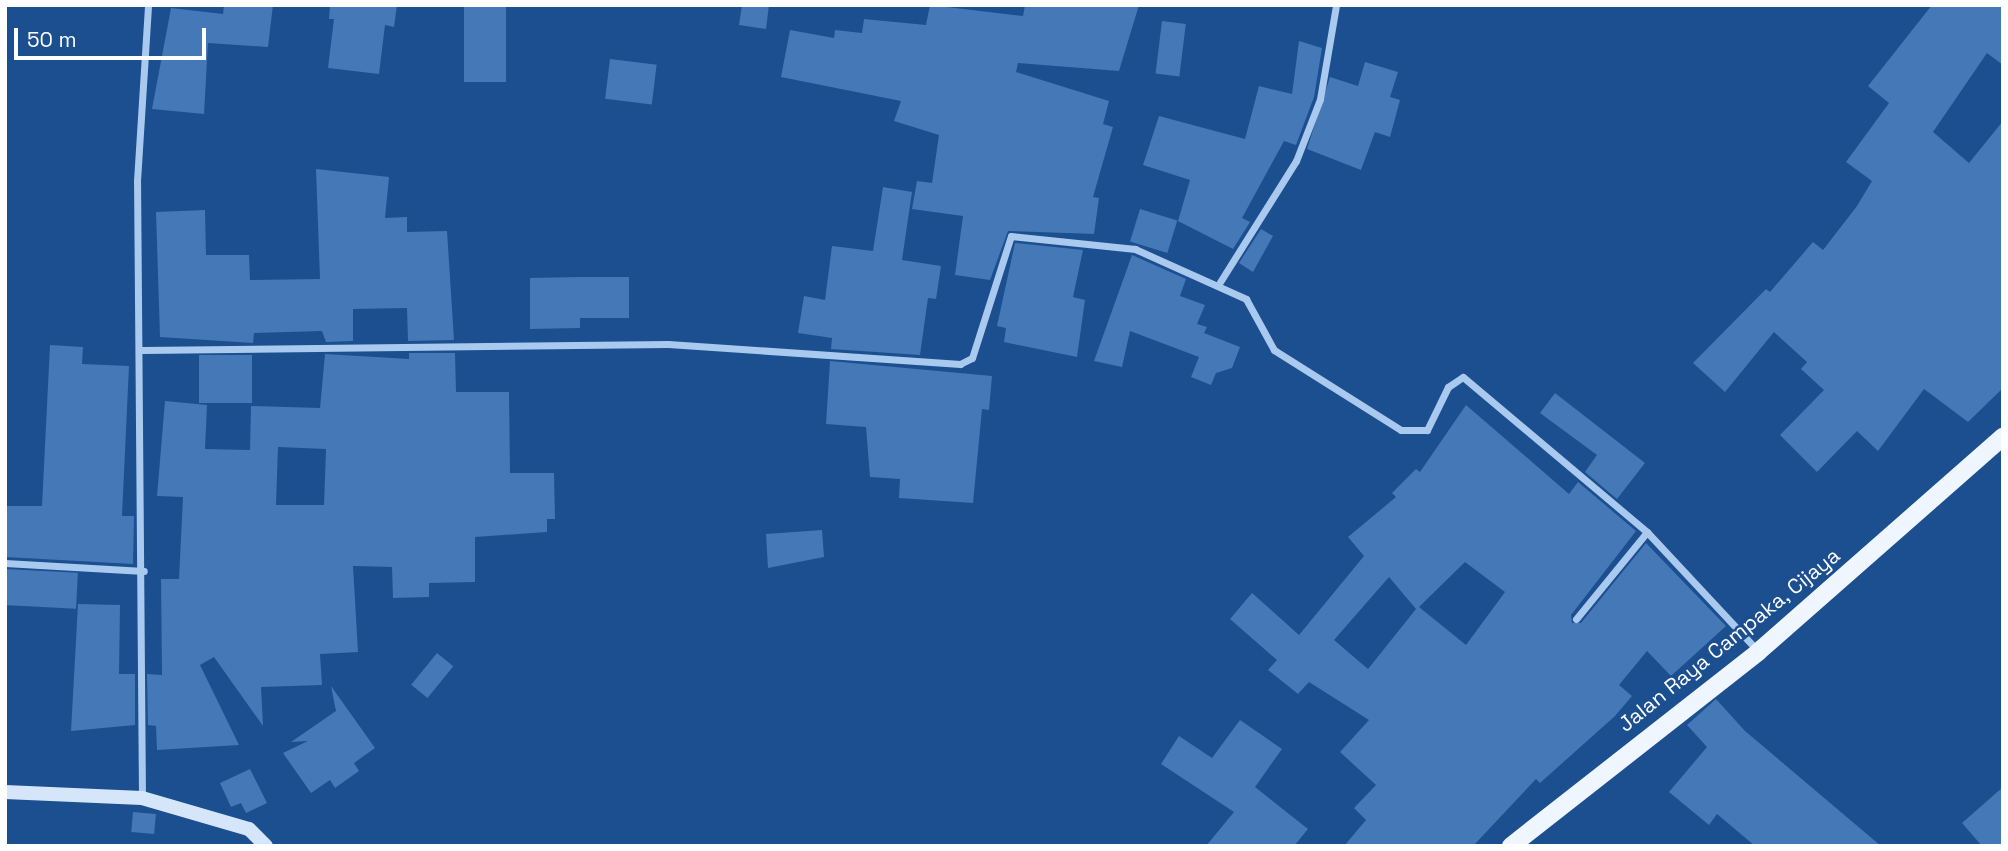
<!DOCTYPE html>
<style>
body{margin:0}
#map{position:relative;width:2008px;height:851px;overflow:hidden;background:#1b4f8f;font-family:"Space Grotesk",sans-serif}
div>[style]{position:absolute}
.building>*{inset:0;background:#4478b7;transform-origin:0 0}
.street>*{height:7px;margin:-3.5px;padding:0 3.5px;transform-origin:3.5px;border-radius:3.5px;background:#a9c9ee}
.secondary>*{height:14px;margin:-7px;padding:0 7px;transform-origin:7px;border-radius:7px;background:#d6e6fa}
.primary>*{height:18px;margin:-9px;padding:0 9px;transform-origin:9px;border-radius:9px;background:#f0f6ff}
span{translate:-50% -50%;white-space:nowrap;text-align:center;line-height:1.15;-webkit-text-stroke:5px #1b4f8f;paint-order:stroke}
.street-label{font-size:21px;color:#fff}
.frame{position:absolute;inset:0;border:7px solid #fff;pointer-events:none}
.scale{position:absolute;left:14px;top:28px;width:192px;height:32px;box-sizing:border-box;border:4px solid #fff;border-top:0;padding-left:9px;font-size:21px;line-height:24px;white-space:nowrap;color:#fff;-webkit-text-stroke:5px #1b4f8f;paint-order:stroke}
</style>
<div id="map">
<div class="building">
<div style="clip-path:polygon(224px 5px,273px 5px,268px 47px,208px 43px,204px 114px,152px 109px,171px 8px,223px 14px)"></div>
<div style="clip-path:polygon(330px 5px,397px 5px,394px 27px,385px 25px,379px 74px,328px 68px,334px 19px,329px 19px)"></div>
<div style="left:464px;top:5px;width:42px;height:77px"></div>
<div style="clip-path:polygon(742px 5px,769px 5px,766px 29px,739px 25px)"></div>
<div style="clip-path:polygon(930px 5px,1023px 16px,1025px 5px,1139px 5px,1119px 71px,1018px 63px,1016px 72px,1109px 101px,1103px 124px,1113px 127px,1093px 197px,1099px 198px,1094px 234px,1008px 231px,990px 280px,955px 275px,963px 216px,912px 209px,917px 181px,932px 183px,939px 135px,894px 121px,901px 101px,781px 77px,790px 30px,834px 38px,835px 30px,862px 33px,864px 19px,926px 25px)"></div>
<div style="clip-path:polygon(1932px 5px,2003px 5px,2003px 65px,1987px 53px,1933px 132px,1969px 163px,2003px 121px,2003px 388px,1968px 422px,1924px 389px,1878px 451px,1857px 431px,1817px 472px,1780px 435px,1824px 390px,1801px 369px,1807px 362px,1774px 332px,1725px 392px,1693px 363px,1766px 289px,1770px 292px,1813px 242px,1823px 250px,1857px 206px,1872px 181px,1846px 162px,1889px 103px,1868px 86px)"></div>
<div style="left:1162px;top:21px;width:24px;height:53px;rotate:7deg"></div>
<div style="clip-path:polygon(1299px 41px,1322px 48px,1314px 97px,1296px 145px,1284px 141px,1242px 218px,1250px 222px,1233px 249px,1178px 221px,1190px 180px,1143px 165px,1159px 116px,1245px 139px,1259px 86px,1292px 94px)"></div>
<div style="left:610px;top:59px;width:47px;height:40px;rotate:7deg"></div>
<div style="clip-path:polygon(1365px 62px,1398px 72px,1390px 97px,1400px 100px,1390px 137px,1375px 132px,1361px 170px,1307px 149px,1330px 77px,1358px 86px)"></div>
<div style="clip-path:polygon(316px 169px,389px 177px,385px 218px,407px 217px,407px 232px,447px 231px,454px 340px,408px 341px,407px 308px,353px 309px,353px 341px,326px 342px,322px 331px,254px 333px,253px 343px,160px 337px,156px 212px,205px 210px,206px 255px,249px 255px,250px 280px,320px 279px)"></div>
<div style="clip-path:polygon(883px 187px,912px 192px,902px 260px,941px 266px,936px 299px,928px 298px,920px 355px,831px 349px,832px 338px,798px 333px,804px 296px,825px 300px,832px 246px,873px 251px)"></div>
<div style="left:1140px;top:209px;width:39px;height:34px;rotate:17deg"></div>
<div style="clip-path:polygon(1261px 229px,1273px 236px,1253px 272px,1239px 263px)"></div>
<div style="clip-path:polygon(1015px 243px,1083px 250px,1073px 297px,1085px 300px,1077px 357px,1004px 342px,1006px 328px,997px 326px)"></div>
<div style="clip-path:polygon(1132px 255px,1186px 279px,1180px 296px,1205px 305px,1197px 324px,1207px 327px,1204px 333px,1240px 347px,1232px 368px,1216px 373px,1211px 385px,1191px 377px,1199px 357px,1130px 331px,1122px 367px,1094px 361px)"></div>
<div style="clip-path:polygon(580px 277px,629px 277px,629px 318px,580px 318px,580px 328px,530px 329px,530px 278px)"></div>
<div style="clip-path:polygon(50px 345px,83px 347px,82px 364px,129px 366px,122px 516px,134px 516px,133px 564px,5px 557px,5px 506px,42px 506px)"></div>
<div style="clip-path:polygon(evenodd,409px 353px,455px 353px,456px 392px,509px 392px,510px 473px,554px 473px,555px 519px,547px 519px,547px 532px,475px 537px,475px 582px,429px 583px,429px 597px,393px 598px,392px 567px,353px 566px,358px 652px,320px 654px,322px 685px,261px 687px,263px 726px,214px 657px,200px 665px,239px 745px,157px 750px,156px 726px,148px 725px,147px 674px,162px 675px,161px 579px,179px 579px,183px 497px,157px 496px,165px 401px,207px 405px,205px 449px,250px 450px,251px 406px,320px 408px,325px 354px,409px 359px,409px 353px,278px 447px,326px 449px,324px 505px,276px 505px,278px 447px)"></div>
<div style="left:199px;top:355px;width:53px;height:48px"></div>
<div style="clip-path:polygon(830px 361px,992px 376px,989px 410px,982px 409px,973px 503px,899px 498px,900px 479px,870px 477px,866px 427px,826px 424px)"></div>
<div style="clip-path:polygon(1555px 393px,1645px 463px,1617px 499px,1585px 472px,1597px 455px,1540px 413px)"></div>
<div style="clip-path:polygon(evenodd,1466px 405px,1569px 494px,1578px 482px,1636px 531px,1571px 615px,1572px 623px,1581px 623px,1646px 543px,1726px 626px,1671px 676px,1647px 651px,1619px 685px,1632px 696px,1615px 716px,1540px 783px,1536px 779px,1473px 846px,1344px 846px,1366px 820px,1354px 808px,1376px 785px,1340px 752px,1369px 720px,1309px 682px,1298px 694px,1268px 670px,1277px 660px,1230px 619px,1252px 593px,1299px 635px,1364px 556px,1348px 537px,1396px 497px,1392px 493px,1416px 469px,1420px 472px,1466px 405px,1465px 562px,1505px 592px,1466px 645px,1419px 607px,1465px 562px,1466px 405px,1389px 577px,1416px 609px,1368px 669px,1334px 640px,1389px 577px)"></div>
<div style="clip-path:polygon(822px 530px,824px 557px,768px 568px,766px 534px)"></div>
<div style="left:5px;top:569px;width:73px;height:36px;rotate:3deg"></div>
<div style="clip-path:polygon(78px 604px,120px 605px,119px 674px,135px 674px,135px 725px,71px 731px)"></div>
<div style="left:437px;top:653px;width:21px;height:41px;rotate:39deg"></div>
<div style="clip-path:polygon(331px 686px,375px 748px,354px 763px,359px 771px,335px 788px,330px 780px,311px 793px,283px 753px,308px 741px,291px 742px,336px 711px)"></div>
<div style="clip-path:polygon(1716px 699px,1745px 731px,1881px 846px,1755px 846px,1717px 814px,1709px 825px,1669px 792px,1707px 747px,1687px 725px)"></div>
<div style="clip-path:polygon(1240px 720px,1282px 749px,1255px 787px,1308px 829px,1294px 846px,1206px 846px,1234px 812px,1161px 764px,1179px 736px,1212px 758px)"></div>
<div style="clip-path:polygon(250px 769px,267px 803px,246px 813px,241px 803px,231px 807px,220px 783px)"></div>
<div style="clip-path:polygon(2003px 787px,2003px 846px,1982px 846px,1962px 823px)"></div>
<div style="left:133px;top:812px;width:23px;height:20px;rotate:5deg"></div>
</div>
<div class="street">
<div style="left:1220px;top:282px;width:143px;rotate:-57.9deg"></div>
<div style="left:1296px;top:161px;width:66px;rotate:-68.8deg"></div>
<div style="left:1320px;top:99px;width:95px;rotate:-80.3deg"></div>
<div style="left:142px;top:350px;width:526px;rotate:-0.65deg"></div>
<div style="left:668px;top:344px;width:293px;rotate:3.9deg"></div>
<div style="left:960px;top:364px;width:13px;rotate:-27deg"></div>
<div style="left:972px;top:358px;width:128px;rotate:-72.3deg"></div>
<div style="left:1011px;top:236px;width:125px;rotate:6deg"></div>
<div style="left:1135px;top:249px;width:122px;rotate:24.2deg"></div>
<div style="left:1246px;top:299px;width:58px;rotate:61.2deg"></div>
<div style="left:1274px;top:350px;width:150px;rotate:32.2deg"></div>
<div style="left:1401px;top:430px;width:26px"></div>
<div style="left:1427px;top:430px;width:48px;rotate:-64deg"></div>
<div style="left:1448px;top:387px;width:18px;rotate:-34deg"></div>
<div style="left:1463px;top:377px;width:241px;rotate:40.1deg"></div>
<div style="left:1647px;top:532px;width:161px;rotate:47deg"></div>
<div style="left:5px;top:563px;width:139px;rotate:3.3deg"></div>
<div style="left:1576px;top:619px;width:112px;rotate:-50.8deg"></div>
<div style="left:142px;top:798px;width:617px;rotate:-90.46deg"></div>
<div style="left:137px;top:181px;width:176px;rotate:-86.4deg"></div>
</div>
<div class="secondary">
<div style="left:5px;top:792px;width:137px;rotate:2.5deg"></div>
<div style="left:142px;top:798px;width:111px;rotate:16.2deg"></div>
<div style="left:249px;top:829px;width:24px;rotate:45deg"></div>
</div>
<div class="primary">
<div style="left:1511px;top:846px;width:314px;rotate:-38.1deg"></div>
<div style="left:1758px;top:652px;width:326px;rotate:-41.3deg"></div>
</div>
<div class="street-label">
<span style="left:1729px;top:640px;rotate:-39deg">Jalan Raya Campaka, Cijaya</span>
</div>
<div class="frame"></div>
<div class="scale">50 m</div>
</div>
